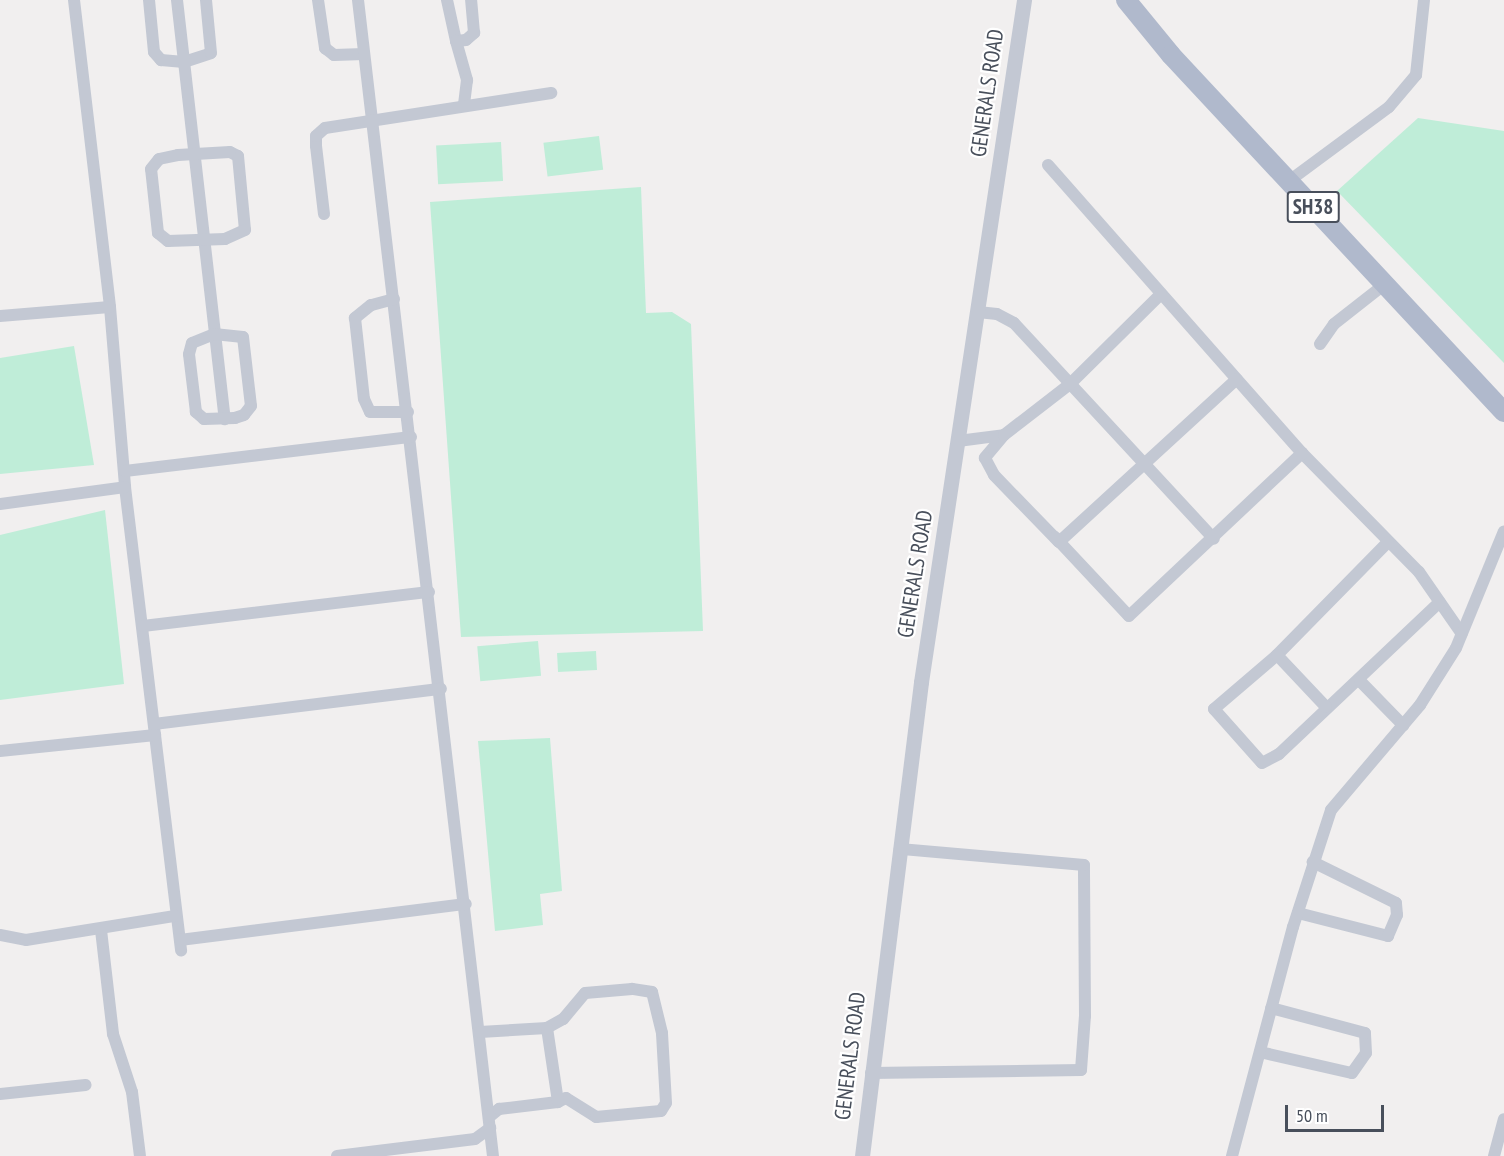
<!DOCTYPE html>
<style>
body{margin:0}
#map{position:relative;width:1504px;height:1156px;overflow:hidden;background:#f1efef;font-family:"PT Sans Narrow",sans-serif}
div>[style]{position:absolute}
.green>*{inset:0;background:#bfedd8;transform-origin:0 0}
.minor>*{height:12px;margin:-6px;padding:0 6px;transform-origin:6px;border-radius:6px;background:#c3c8d3}
.tertiary>*{height:15px;margin:-7.5px;padding:0 7.5px;transform-origin:7.5px;border-radius:7.5px;background:#c3c8d3}
.primary>*{height:20px;margin:-10px;padding:0 10px;transform-origin:10px;border-radius:10px;background:#b0b9cc}
span{translate:-50% -50%;white-space:nowrap;text-align:center;line-height:1.15;-webkit-text-stroke:4.5px #fff;paint-order:stroke}
.shield-label span{padding:2px 4px;background:#fff;border:2px solid;border-radius:4px;-webkit-text-stroke-width:0}
.shield-label{font-size:21px;color:#484f5b;font-weight:700}
.street-label{font-size:22px;color:#484f5b}
.scale{position:absolute;left:1285px;top:1105px;width:99px;height:27px;box-sizing:border-box;border:3px solid #484f5b;border-top:0;padding-left:8px;font-size:18px;line-height:21px;white-space:nowrap;color:#484f5b;-webkit-text-stroke:4px #fff;paint-order:stroke}
</style>
<div id="map">
<div class="green">
<div style="clip-path:polygon(1418px 118px,1504px 131px,1504px 363px,1337px 191px)"></div>
<div style="left:599px;top:136px;width:34px;height:56px;rotate:83deg"></div>
<div style="left:501px;top:142px;width:39px;height:65px;rotate:87deg"></div>
<div style="clip-path:polygon(641px 187px,646px 313px,672px 312px,691px 324px,703px 631px,461px 637px,430px 202px)"></div>
<div style="clip-path:polygon(74px 346px,94px 465px,0 474px,0 358px)"></div>
<div style="clip-path:polygon(105px 510px,124px 684px,0 700px,0 535px)"></div>
<div style="left:538px;top:641px;width:35px;height:61px;rotate:85deg"></div>
<div style="left:596px;top:651px;width:19px;height:39px;rotate:87deg"></div>
<div style="clip-path:polygon(550px 738px,562px 891px,540px 894px,543px 925px,495px 931px,478px 741px)"></div>
</div>
<div class="minor">
<div style="left:74px;top:0;width:309px;rotate:83.3deg"></div>
<div style="left:110px;top:307px;width:181px;rotate:85.2deg"></div>
<div style="left:125px;top:487px;width:467px;rotate:83.1deg"></div>
<div style="left:149px;top:0;width:52px;rotate:84.5deg"></div>
<div style="left:154px;top:52px;width:11px;rotate:49deg"></div>
<div style="left:161px;top:60px;width:23px;rotate:5deg"></div>
<div style="left:184px;top:62px;width:28px;rotate:-18deg"></div>
<div style="left:211px;top:53px;width:53px;rotate:-95.4deg"></div>
<div style="left:177px;top:0;width:422px;rotate:83.5deg"></div>
<div style="left:318px;top:0;width:49px;rotate:81.7deg"></div>
<div style="left:325px;top:48px;width:11px;rotate:38deg"></div>
<div style="left:334px;top:55px;width:30px;rotate:-2deg"></div>
<div style="left:358px;top:0;width:1164px;rotate:83.34deg"></div>
<div style="left:447px;top:0;width:42px;rotate:77.6deg"></div>
<div style="left:456px;top:41px;width:10px;rotate:-6deg"></div>
<div style="left:466px;top:40px;width:11px;rotate:-41deg"></div>
<div style="left:474px;top:33px;width:33px;rotate:-95deg"></div>
<div style="left:456px;top:41px;width:41px;rotate:74.2deg"></div>
<div style="left:467px;top:80px;width:26px;rotate:97deg"></div>
<div style="left:230px;top:152px;width:9px;rotate:27deg"></div>
<div style="left:238px;top:156px;width:74px;rotate:84.6deg"></div>
<div style="left:245px;top:230px;width:22px;rotate:156deg"></div>
<div style="left:225px;top:239px;width:57px;rotate:178deg"></div>
<div style="left:168px;top:241px;width:13px;rotate:-141deg"></div>
<div style="left:158px;top:233px;width:64px;rotate:-96.2deg"></div>
<div style="left:151px;top:169px;width:13px;rotate:-51deg"></div>
<div style="left:159px;top:159px;width:19px;rotate:-12deg"></div>
<div style="left:178px;top:155px;width:52px;rotate:-3.3deg"></div>
<div style="left:1048px;top:165px;width:384px;rotate:48.6deg"></div>
<div style="left:1302px;top:453px;width:167px;rotate:45.5deg"></div>
<div style="left:1419px;top:572px;width:75px;rotate:55.3deg"></div>
<div style="left:1289px;top:181px;width:124px;rotate:-36.5deg"></div>
<div style="left:1389px;top:107px;width:42px;rotate:-49.8deg"></div>
<div style="left:1416px;top:75px;width:75px;rotate:-83.9deg"></div>
<div style="left:324px;top:214px;width:68px;rotate:-96.7deg"></div>
<div style="left:316px;top:146px;width:10px;rotate:-90deg"></div>
<div style="left:316px;top:136px;width:12px;rotate:-42deg"></div>
<div style="left:325px;top:128px;width:229px;rotate:-8.8deg"></div>
<div style="left:394px;top:299px;width:24px;rotate:165deg"></div>
<div style="left:371px;top:305px;width:21px;rotate:141deg"></div>
<div style="left:355px;top:318px;width:81px;rotate:83.7deg"></div>
<div style="left:364px;top:399px;width:14px;rotate:65deg"></div>
<div style="left:370px;top:412px;width:38px"></div>
<div style="left:978px;top:312px;width:19px;rotate:6deg"></div>
<div style="left:997px;top:314px;width:19px;rotate:28deg"></div>
<div style="left:1014px;top:323px;width:294px;rotate:47.2deg"></div>
<div style="left:0;top:316px;width:110px;rotate:-4.7deg"></div>
<div style="left:214px;top:334px;width:29px;rotate:6deg"></div>
<div style="left:243px;top:337px;width:69px;rotate:83.4deg"></div>
<div style="left:251px;top:406px;width:11px;rotate:128deg"></div>
<div style="left:244px;top:415px;width:9px;rotate:162deg"></div>
<div style="left:235px;top:418px;width:31px;rotate:178deg"></div>
<div style="left:204px;top:419px;width:11px;rotate:-139deg"></div>
<div style="left:196px;top:412px;width:58px;rotate:-96.9deg"></div>
<div style="left:189px;top:354px;width:11px;rotate:-75deg"></div>
<div style="left:192px;top:343px;width:24px;rotate:-22deg"></div>
<div style="left:1320px;top:344px;width:24px;rotate:-55deg"></div>
<div style="left:1334px;top:324px;width:65px;rotate:-38.1deg"></div>
<div style="left:1004px;top:435px;width:30px;rotate:130deg"></div>
<div style="left:985px;top:458px;width:19px;rotate:62deg"></div>
<div style="left:994px;top:475px;width:93px;rotate:45.9deg"></div>
<div style="left:1059px;top:542px;width:241px;rotate:-42.5deg"></div>
<div style="left:958px;top:441px;width:46px;rotate:-7.4deg"></div>
<div style="left:1004px;top:435px;width:83px;rotate:-37.7deg"></div>
<div style="left:1070px;top:384px;width:128px;rotate:-44.7deg"></div>
<div style="left:125px;top:471px;width:288px;rotate:-6.8deg"></div>
<div style="left:0;top:504px;width:126px;rotate:-7.7deg"></div>
<div style="left:1055px;top:537px;width:108px;rotate:46.9deg"></div>
<div style="left:1129px;top:616px;width:238px;rotate:-43.3deg"></div>
<div style="left:1388px;top:542px;width:158px;rotate:134.5deg"></div>
<div style="left:1277px;top:655px;width:83px;rotate:139.4deg"></div>
<div style="left:1214px;top:709px;width:72px;rotate:48.4deg"></div>
<div style="left:1262px;top:763px;width:19px;rotate:-28deg"></div>
<div style="left:1279px;top:754px;width:221px;rotate:-43.4deg"></div>
<div style="left:143px;top:626px;width:288px;rotate:-6.8deg"></div>
<div style="left:1277px;top:655px;width:71px;rotate:46.7deg"></div>
<div style="left:1360px;top:681px;width:62px;rotate:45.7deg"></div>
<div style="left:154px;top:724px;width:289px;rotate:-7deg"></div>
<div style="left:0;top:751px;width:156px;rotate:-5.9deg"></div>
<div style="left:1298px;top:913px;width:93px;rotate:14.3deg"></div>
<div style="left:1388px;top:936px;width:23px;rotate:-67deg"></div>
<div style="left:1397px;top:915px;width:12px;rotate:-95deg"></div>
<div style="left:1396px;top:903px;width:93px;rotate:-153.7deg"></div>
<div style="left:101px;top:930px;width:105px;rotate:83.4deg"></div>
<div style="left:113px;top:1034px;width:61px;rotate:71.9deg"></div>
<div style="left:132px;top:1092px;width:64px;rotate:82.9deg"></div>
<div style="left:0;top:935px;width:26px;rotate:11deg"></div>
<div style="left:26px;top:940px;width:151px;rotate:-9.2deg"></div>
<div style="left:180px;top:940px;width:288px;rotate:-7.2deg"></div>
<div style="left:480px;top:1032px;width:67px;rotate:-3.4deg"></div>
<div style="left:1260px;top:1052px;width:94px;rotate:12.9deg"></div>
<div style="left:1352px;top:1073px;width:24px;rotate:-55deg"></div>
<div style="left:1366px;top:1053px;width:20px;rotate:-93deg"></div>
<div style="left:1365px;top:1033px;width:97px;rotate:-165.1deg"></div>
<div style="left:871px;top:1073px;width:210px;rotate:-0.8deg"></div>
<div style="left:1081px;top:1070px;width:54px;rotate:-85.8deg"></div>
<div style="left:1085px;top:1016px;width:151px;rotate:-90.4deg"></div>
<div style="left:1084px;top:865px;width:185px;rotate:-175deg"></div>
<div style="left:0;top:1094px;width:86px;rotate:-6deg"></div>
<div style="left:489px;top:1117px;width:13px;rotate:-39deg"></div>
<div style="left:499px;top:1109px;width:59px;rotate:-6.8deg"></div>
<div style="left:558px;top:1102px;width:9px;rotate:-27deg"></div>
<div style="left:566px;top:1098px;width:36px;rotate:32deg"></div>
<div style="left:596px;top:1117px;width:65px;rotate:-5.3deg"></div>
<div style="left:661px;top:1111px;width:9px;rotate:-58deg"></div>
<div style="left:666px;top:1103px;width:70px;rotate:-93.3deg"></div>
<div style="left:662px;top:1033px;width:42px;rotate:-103.7deg"></div>
<div style="left:652px;top:992px;width:20px;rotate:-171deg"></div>
<div style="left:632px;top:989px;width:47px;rotate:175.1deg"></div>
<div style="left:585px;top:993px;width:34px;rotate:130deg"></div>
<div style="left:563px;top:1019px;width:18px;rotate:151deg"></div>
<div style="left:547px;top:1028px;width:75px;rotate:81.5deg"></div>
<div style="left:337px;top:1156px;width:139px;rotate:-7deg"></div>
<div style="left:475px;top:1139px;width:19px;rotate:-36deg"></div>
<div style="left:1232px;top:1156px;width:237px;rotate:-75.1deg"></div>
<div style="left:1293px;top:927px;width:123px;rotate:-72deg"></div>
<div style="left:1331px;top:810px;width:138px;rotate:-49.7deg"></div>
<div style="left:1420px;top:705px;width:67px;rotate:-57.7deg"></div>
<div style="left:1456px;top:648px;width:126px;rotate:-67.7deg"></div>
<div style="left:1494px;top:1156px;width:38px;rotate:-75deg"></div>
</div>
<div class="tertiary">
<div style="left:862px;top:1156px;width:478px;rotate:-82.9deg"></div>
<div style="left:921px;top:682px;width:690px;rotate:-81.41deg"></div>
</div>
<div class="primary">
<div style="left:1126px;top:0;width:71px;rotate:50.7deg"></div>
<div style="left:1171px;top:55px;width:488px;rotate:47deg"></div>
</div>
<div class="shield-label">
<span style="left:1313px;top:207px">SH38</span>
</div>
<div class="street-label">
<span style="left:987px;top:93px;rotate:-82deg">GENERALS ROAD</span>
<span style="left:915px;top:574px;rotate:-81deg">GENERALS ROAD</span>
<span style="left:850px;top:1056px;rotate:-83deg">GENERALS ROAD</span>
</div>
<div class="scale">50 m</div>
</div>
